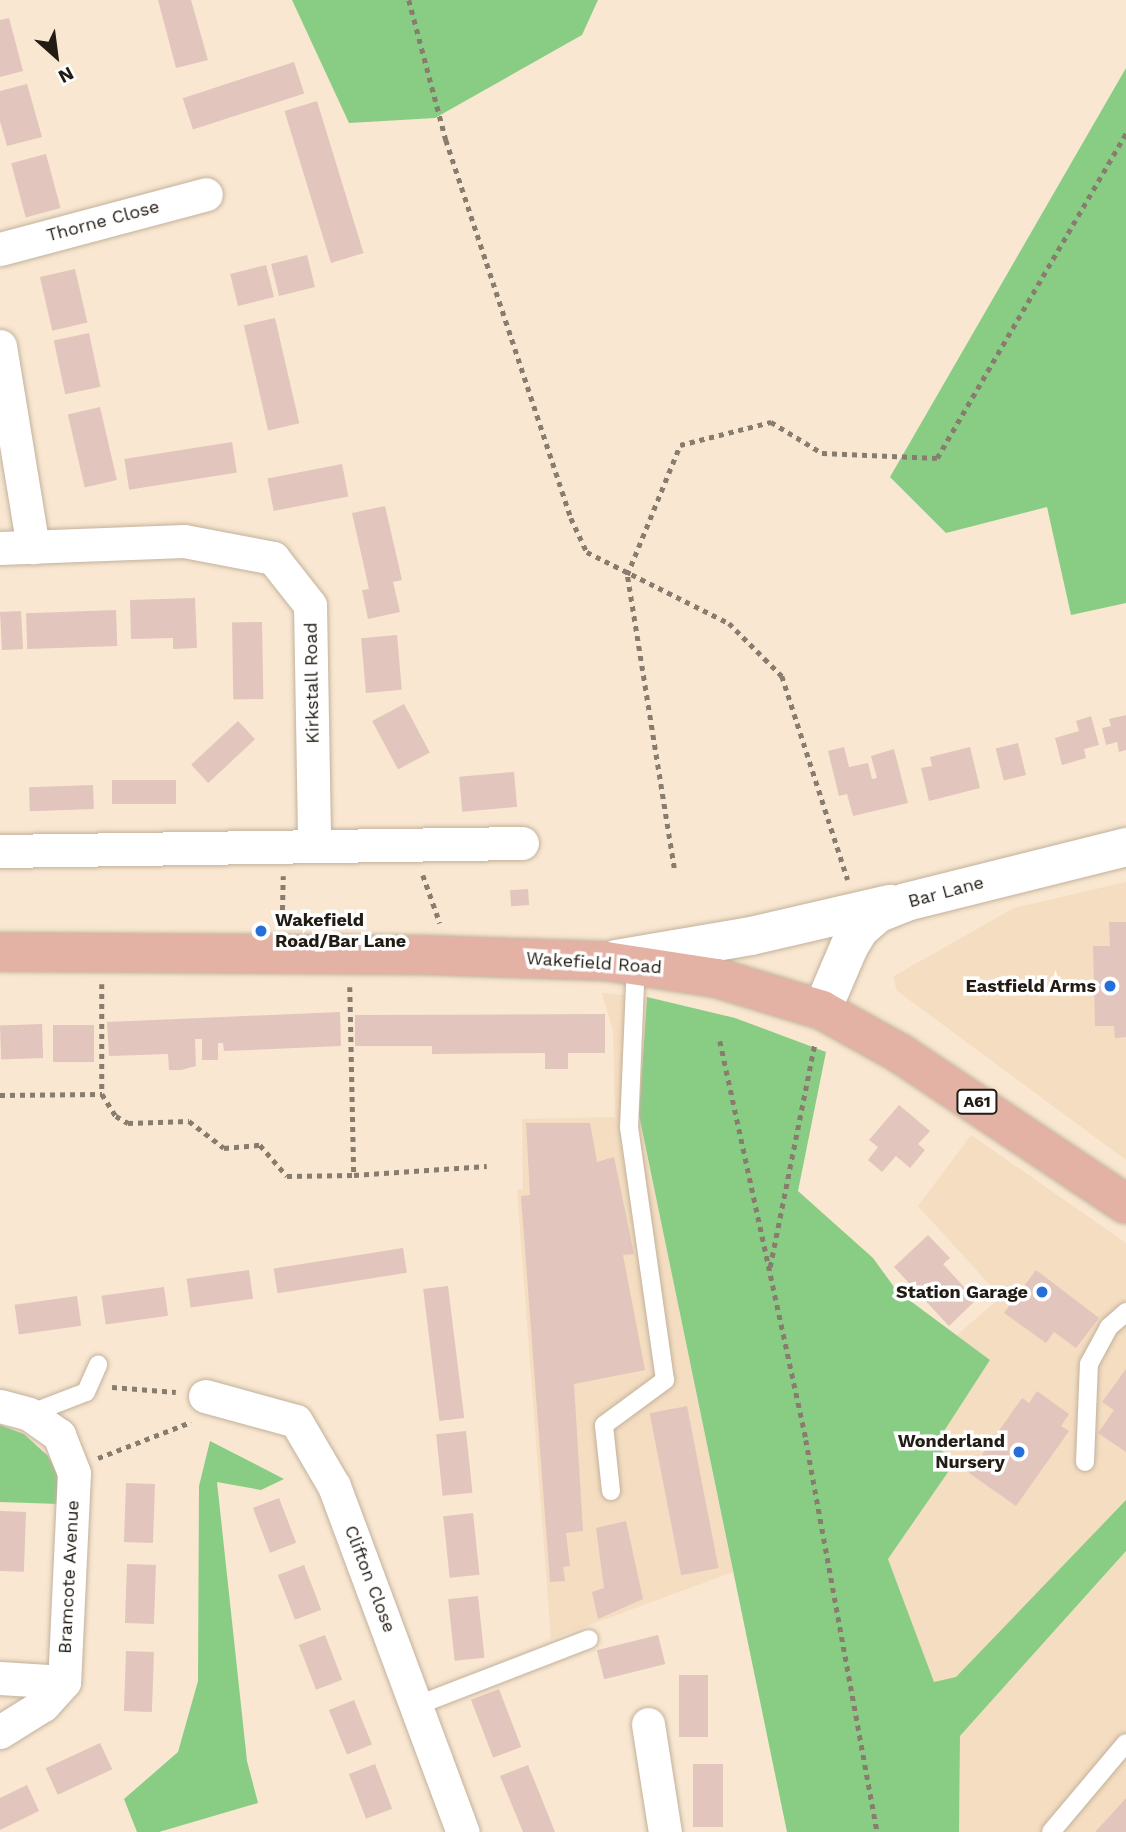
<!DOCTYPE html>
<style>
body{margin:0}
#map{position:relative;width:1126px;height:1832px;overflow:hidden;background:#f9e7d1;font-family:"Work Sans",sans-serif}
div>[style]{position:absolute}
.built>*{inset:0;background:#f4ddc0}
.green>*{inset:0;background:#89cd85}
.building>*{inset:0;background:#e2c5bc;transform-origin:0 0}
.path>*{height:4.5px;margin-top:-2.25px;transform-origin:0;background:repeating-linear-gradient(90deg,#877c6d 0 5px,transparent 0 10px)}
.roads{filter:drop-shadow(0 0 2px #c2b19c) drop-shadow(0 0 2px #c2b19c)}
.lane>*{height:18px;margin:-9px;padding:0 9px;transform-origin:9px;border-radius:9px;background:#fff}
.street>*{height:33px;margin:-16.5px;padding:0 16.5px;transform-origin:16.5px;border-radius:16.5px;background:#fff}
.secondary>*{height:38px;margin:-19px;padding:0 19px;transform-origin:19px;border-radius:19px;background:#fff}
.primary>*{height:38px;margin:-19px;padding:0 19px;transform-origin:19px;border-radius:19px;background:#e3b2a4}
.dots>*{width:19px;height:19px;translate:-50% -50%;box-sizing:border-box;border:4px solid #fff;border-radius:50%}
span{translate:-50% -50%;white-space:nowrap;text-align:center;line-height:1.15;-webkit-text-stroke:7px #fff;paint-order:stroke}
.shield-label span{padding:2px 5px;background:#fff;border:2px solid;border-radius:5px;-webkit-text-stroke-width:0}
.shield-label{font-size:16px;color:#221c14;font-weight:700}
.street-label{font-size:18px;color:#221c14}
.poi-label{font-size:18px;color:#221c14;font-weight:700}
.left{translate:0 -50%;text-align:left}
.right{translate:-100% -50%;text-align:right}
.north{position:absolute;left:21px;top:21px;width:70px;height:70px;-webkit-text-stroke:5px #fff;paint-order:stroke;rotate:152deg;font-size:19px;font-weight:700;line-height:28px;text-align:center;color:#221c14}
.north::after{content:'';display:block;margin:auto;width:24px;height:32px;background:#221c14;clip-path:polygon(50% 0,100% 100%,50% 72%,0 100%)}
</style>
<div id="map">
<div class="built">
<div style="clip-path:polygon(1126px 882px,1126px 1160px,896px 990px,894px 976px,1014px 908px)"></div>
<div style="clip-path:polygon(602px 993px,647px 997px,639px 1115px,733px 1572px,551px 1639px,517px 1190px,523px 1190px,522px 1119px,615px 1117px,613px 1031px)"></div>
<div style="clip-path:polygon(971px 1135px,1126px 1243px,1126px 1500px,956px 1678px,934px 1682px,888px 1559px,955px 1462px,934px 1446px,990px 1360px,957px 1335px,1001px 1297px,918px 1206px)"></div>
<div style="clip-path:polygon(1126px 1551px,1126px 1832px,959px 1832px,960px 1736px)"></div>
</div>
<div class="green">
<div style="clip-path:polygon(292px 0,598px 0,582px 35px,435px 118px,349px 123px)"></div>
<div style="clip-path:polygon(1126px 68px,1126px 603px,1071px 615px,1047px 507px,946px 533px,890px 477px)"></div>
<div style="clip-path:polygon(647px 997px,735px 1018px,826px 1052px,798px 1191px,873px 1258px,897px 1291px,990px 1360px,935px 1445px,955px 1462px,888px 1559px,934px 1682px,956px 1677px,1126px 1500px,1126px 1551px,960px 1736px,959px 1832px,787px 1832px,639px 1115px)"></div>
<div style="clip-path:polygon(0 1425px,24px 1434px,48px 1456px,57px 1473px,59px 1504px,0 1502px)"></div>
<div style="clip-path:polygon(210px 1441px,284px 1479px,261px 1490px,217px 1482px,247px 1761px,258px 1803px,159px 1832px,137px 1832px,124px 1799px,178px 1752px,198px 1681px,199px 1486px)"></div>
</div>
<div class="building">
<div style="clip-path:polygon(158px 0,191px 0,208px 60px,176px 68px)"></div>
<div style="clip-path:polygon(9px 18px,23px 71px,0 77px,0 20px)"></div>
<div style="left:294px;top:62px;width:33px;height:117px;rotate:72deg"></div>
<div style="clip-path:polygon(27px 84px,42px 137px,7px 146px,0 121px,0 91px)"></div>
<div style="left:317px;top:101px;width:159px;height:34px;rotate:73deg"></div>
<div style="left:46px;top:154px;width:56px;height:36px;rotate:75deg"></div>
<div style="left:307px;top:255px;width:33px;height:37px;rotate:76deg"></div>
<div style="left:266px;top:265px;width:33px;height:37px;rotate:76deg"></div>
<div style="left:75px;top:269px;width:55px;height:36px;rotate:77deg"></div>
<div style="left:275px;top:318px;width:108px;height:32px;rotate:77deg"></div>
<div style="left:89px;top:333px;width:55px;height:36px;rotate:78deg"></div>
<div style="left:100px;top:407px;width:75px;height:33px;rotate:77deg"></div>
<div style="left:232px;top:442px;width:31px;height:109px;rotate:81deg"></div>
<div style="left:342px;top:464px;width:33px;height:76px;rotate:79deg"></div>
<div style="clip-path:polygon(385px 506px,402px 580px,393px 582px,400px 612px,368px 619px,362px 590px,369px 589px,352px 513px)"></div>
<div style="clip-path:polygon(195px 598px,197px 648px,173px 649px,173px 638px,131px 639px,130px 600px)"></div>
<div style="left:116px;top:610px;width:36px;height:90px;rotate:88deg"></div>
<div style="left:21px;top:611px;width:38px;height:21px;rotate:87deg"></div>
<div style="left:262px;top:622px;width:77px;height:30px;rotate:89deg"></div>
<div style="left:397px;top:635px;width:55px;height:36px;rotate:85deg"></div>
<div style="left:404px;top:704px;width:55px;height:36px;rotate:62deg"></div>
<div style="clip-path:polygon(1126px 715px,1126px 750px,1119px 752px,1117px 742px,1106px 745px,1102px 728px,1111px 726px,1109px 719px)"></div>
<div style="clip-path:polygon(1091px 716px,1099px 745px,1084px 749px,1086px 758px,1062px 765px,1055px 738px,1079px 731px,1076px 721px)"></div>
<div style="left:238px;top:721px;width:25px;height:64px;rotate:47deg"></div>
<div style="left:1018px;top:743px;width:33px;height:23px;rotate:76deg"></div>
<div style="clip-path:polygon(844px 747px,849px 767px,868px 763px,872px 779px,877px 778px,871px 756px,894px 749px,908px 803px,853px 816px,847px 794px,839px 796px,828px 751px)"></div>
<div style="clip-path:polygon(970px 747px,980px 788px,929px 801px,921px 768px,932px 766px,930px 757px)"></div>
<div style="left:514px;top:772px;width:35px;height:55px;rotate:85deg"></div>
<div style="left:176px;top:780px;width:24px;height:64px;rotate:90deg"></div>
<div style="left:93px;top:785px;width:24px;height:64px;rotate:88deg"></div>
<div style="left:528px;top:889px;width:16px;height:18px;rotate:86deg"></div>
<div style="clip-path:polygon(1109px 922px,1126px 922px,1126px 1037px,1115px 1038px,1114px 1026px,1095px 1026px,1093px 946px,1110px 946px)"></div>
<div style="clip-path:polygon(340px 1012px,341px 1046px,224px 1051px,223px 1043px,218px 1043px,218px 1060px,202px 1060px,202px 1039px,195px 1039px,196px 1066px,181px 1070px,169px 1070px,168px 1054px,109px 1056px,107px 1022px)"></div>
<div style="clip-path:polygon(605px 1014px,605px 1053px,568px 1053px,568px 1069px,545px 1069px,545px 1053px,432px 1054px,432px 1046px,355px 1046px,355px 1015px)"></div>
<div style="left:42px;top:1024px;width:34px;height:42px;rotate:88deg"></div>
<div style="left:53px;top:1025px;width:41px;height:37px"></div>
<div style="clip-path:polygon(899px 1105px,930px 1131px,918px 1144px,925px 1150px,910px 1168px,896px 1156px,882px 1172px,868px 1160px,878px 1147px,869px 1140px)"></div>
<div style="clip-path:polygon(526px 1123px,590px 1123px,597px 1162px,614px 1157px,634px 1254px,623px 1255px,645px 1370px,574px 1384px,583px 1531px,566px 1533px,570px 1566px,563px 1567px,565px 1581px,550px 1582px,521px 1196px,530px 1195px)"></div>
<div style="clip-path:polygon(928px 1235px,950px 1258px,943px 1264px,976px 1300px,949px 1326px,894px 1267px)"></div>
<div style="left:403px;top:1248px;width:25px;height:131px;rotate:81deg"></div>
<div style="left:249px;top:1270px;width:29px;height:63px;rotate:82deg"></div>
<div style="clip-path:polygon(1036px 1270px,1099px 1318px,1076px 1348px,1054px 1332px,1046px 1343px,1004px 1313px)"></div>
<div style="left:448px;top:1286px;width:133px;height:25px;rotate:83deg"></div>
<div style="left:164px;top:1287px;width:29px;height:63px;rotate:82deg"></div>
<div style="left:77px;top:1296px;width:30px;height:63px;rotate:82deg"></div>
<div style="clip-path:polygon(1126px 1369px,1126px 1452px,1098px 1433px,1114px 1410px,1102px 1402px)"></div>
<div style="clip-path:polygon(1037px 1391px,1069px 1414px,1061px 1426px,1069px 1431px,1016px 1506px,969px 1473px,1022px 1398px,1029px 1403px)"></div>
<div style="left:687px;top:1406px;width:165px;height:38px;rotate:79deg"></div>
<div style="left:466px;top:1431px;width:62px;height:30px;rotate:84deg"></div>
<div style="left:126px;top:1483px;width:29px;height:59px;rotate:2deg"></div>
<div style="left:279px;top:1498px;width:48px;height:28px;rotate:69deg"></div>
<div style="left:0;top:1511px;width:26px;height:60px;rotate:2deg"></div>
<div style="left:473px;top:1513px;width:62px;height:30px;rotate:84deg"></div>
<div style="clip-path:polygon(626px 1521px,643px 1599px,598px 1619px,592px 1592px,604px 1588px,596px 1528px)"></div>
<div style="left:127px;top:1564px;width:29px;height:59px;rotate:2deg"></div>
<div style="left:304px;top:1565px;width:48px;height:28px;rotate:69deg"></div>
<div style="left:478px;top:1596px;width:62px;height:30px;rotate:84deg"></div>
<div style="left:325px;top:1635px;width:48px;height:28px;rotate:69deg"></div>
<div style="left:658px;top:1635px;width:30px;height:63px;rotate:76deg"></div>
<div style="left:126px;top:1651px;width:28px;height:60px;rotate:2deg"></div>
<div style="left:679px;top:1675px;width:29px;height:62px"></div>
<div style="left:499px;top:1689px;width:62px;height:30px;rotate:69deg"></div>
<div style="left:354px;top:1700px;width:48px;height:27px;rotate:68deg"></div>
<div style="left:100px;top:1743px;width:29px;height:60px;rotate:65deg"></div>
<div style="left:375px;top:1764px;width:48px;height:28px;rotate:69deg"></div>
<div style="left:693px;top:1764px;width:30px;height:63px"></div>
<div style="clip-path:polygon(528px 1765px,541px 1797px,555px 1832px,523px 1832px,500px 1776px)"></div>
<div style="clip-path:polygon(27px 1785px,39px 1811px,0 1830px,0 1798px)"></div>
<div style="clip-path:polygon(1126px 1798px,1126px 1832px,1095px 1832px,1109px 1817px)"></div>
</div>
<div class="path">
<div style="left:409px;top:0;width:145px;rotate:75.2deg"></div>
<div style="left:446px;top:140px;width:398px;rotate:71.7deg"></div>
<div style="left:571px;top:518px;width:38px;rotate:65deg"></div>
<div style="left:587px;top:552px;width:159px;rotate:26.6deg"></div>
<div style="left:729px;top:623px;width:75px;rotate:45deg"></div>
<div style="left:782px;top:676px;width:214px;rotate:72.1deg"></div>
<div style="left:674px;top:868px;width:297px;rotate:-99.1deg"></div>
<div style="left:627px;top:575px;width:140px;rotate:-67.8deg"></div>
<div style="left:680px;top:445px;width:94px;rotate:-14.2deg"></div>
<div style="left:771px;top:422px;width:60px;rotate:31.3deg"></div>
<div style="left:822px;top:453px;width:115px;rotate:2.5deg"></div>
<div style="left:937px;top:458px;width:376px;rotate:-59.8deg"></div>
<div style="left:423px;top:875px;width:51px;rotate:70.5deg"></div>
<div style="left:282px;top:920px;width:44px;rotate:-88.7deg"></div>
<div style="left:102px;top:984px;width:110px;rotate:90deg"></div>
<div style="left:102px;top:1094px;width:26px;rotate:58deg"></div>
<div style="left:116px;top:1116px;width:14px;rotate:30deg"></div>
<div style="left:128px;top:1123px;width:61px;rotate:-1.9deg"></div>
<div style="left:189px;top:1121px;width:44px;rotate:37.6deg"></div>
<div style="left:224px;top:1148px;width:36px;rotate:-5deg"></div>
<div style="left:260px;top:1145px;width:41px;rotate:48.9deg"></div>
<div style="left:287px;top:1176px;width:67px;rotate:-0.9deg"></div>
<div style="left:350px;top:987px;width:188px;rotate:88.8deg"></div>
<div style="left:354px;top:1175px;width:133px;rotate:-3.9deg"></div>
<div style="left:720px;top:1041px;width:408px;rotate:77.8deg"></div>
<div style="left:806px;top:1440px;width:398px;rotate:79.7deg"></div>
<div style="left:0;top:1095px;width:102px;rotate:-0.6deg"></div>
<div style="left:770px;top:1267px;width:229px;rotate:-78.7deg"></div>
<div style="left:112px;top:1387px;width:64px;rotate:4.5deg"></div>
<div style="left:98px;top:1458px;width:100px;rotate:-21.2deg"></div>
</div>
<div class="roads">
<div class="lane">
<div style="left:29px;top:1414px;width:61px;rotate:-21.1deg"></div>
<div style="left:86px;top:1392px;width:30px;rotate:-66deg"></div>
<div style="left:1085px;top:1462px;width:98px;rotate:-87.7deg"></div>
<div style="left:1089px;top:1364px;width:42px;rotate:-61.6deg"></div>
<div style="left:1109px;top:1327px;width:23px;rotate:-41deg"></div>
<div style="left:611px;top:1491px;width:66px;rotate:-96.1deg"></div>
<div style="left:604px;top:1425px;width:76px;rotate:-36.4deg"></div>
<div style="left:665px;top:1380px;width:255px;rotate:-98.1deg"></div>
<div style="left:629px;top:1128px;width:164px;rotate:-87.6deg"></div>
<div style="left:418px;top:1705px;width:183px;rotate:-21.1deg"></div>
<div style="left:1051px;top:1832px;width:116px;rotate:-49.9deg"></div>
</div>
<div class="street">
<div style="left:0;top:249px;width:213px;rotate:-14.9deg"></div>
<div style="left:0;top:346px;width:204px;rotate:80.7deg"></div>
<div style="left:0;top:548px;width:184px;rotate:-2.2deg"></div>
<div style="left:184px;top:541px;width:91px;rotate:10.8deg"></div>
<div style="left:273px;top:558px;width:60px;rotate:51.8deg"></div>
<div style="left:310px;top:605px;width:238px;rotate:89deg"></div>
<div style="left:0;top:851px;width:522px;rotate:-0.88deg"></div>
<div style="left:205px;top:1396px;width:94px;rotate:15.4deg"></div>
<div style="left:296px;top:1421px;width:75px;rotate:59.7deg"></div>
<div style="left:334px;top:1486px;width:369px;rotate:69.6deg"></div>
<div style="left:0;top:1406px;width:30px;rotate:15deg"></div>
<div style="left:29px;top:1414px;width:37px;rotate:35deg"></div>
<div style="left:59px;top:1435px;width:41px;rotate:68.5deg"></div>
<div style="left:74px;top:1473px;width:209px;rotate:92.7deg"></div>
<div style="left:64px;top:1682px;width:31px;rotate:132deg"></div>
<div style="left:43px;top:1705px;width:51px;rotate:147.9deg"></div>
<div style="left:0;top:1678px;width:64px;rotate:3.6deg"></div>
<div style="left:648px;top:1724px;width:109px;rotate:81.1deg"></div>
</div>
<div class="secondary">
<div style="left:616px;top:959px;width:137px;rotate:-9.7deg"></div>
<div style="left:751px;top:936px;width:143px;rotate:-13deg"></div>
<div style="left:822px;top:1010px;width:69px;rotate:-66.8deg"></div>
<div style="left:849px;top:947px;width:21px;rotate:-59deg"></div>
<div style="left:860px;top:929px;width:23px;rotate:-41deg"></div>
<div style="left:877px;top:914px;width:31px;rotate:-22deg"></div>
<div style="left:906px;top:902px;width:227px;rotate:-14deg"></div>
</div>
<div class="primary">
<div style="left:0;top:952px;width:424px;rotate:0.4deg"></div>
<div style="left:424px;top:955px;width:182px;rotate:1.9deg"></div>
<div style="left:606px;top:961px;width:112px;rotate:8.7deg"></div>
<div style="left:717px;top:978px;width:110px;rotate:16.9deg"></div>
<div style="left:822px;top:1010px;width:90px;rotate:29.1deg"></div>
<div style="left:901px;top:1054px;width:270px;rotate:33.7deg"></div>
</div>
</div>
<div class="dots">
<div style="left:261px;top:931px;background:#256fda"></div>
<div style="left:1110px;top:986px;background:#256fda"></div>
<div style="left:1042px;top:1292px;background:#256fda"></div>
<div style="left:1019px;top:1452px;background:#256fda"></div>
</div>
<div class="shield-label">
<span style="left:977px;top:1102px">A61</span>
</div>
<div class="street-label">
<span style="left:103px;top:221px;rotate:-15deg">Thorne Close</span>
<span style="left:312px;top:683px;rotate:-91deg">Kirkstall Road</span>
<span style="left:946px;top:892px;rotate:-15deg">Bar Lane</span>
<span style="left:594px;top:963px;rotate:4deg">Wakefield Road</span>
<span style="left:69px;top:1577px;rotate:-87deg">Bramcote Avenue</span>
<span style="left:370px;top:1579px;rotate:69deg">Clifton Close</span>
</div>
<div class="poi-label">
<span class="left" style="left:275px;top:931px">Wakefield<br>Road/Bar Lane</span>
<span class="right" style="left:1096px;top:986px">Eastfield Arms</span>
<span class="right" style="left:1028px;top:1292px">Station Garage</span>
<span class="right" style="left:1005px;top:1452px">Wonderland<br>Nursery</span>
</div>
<div class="north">N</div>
</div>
